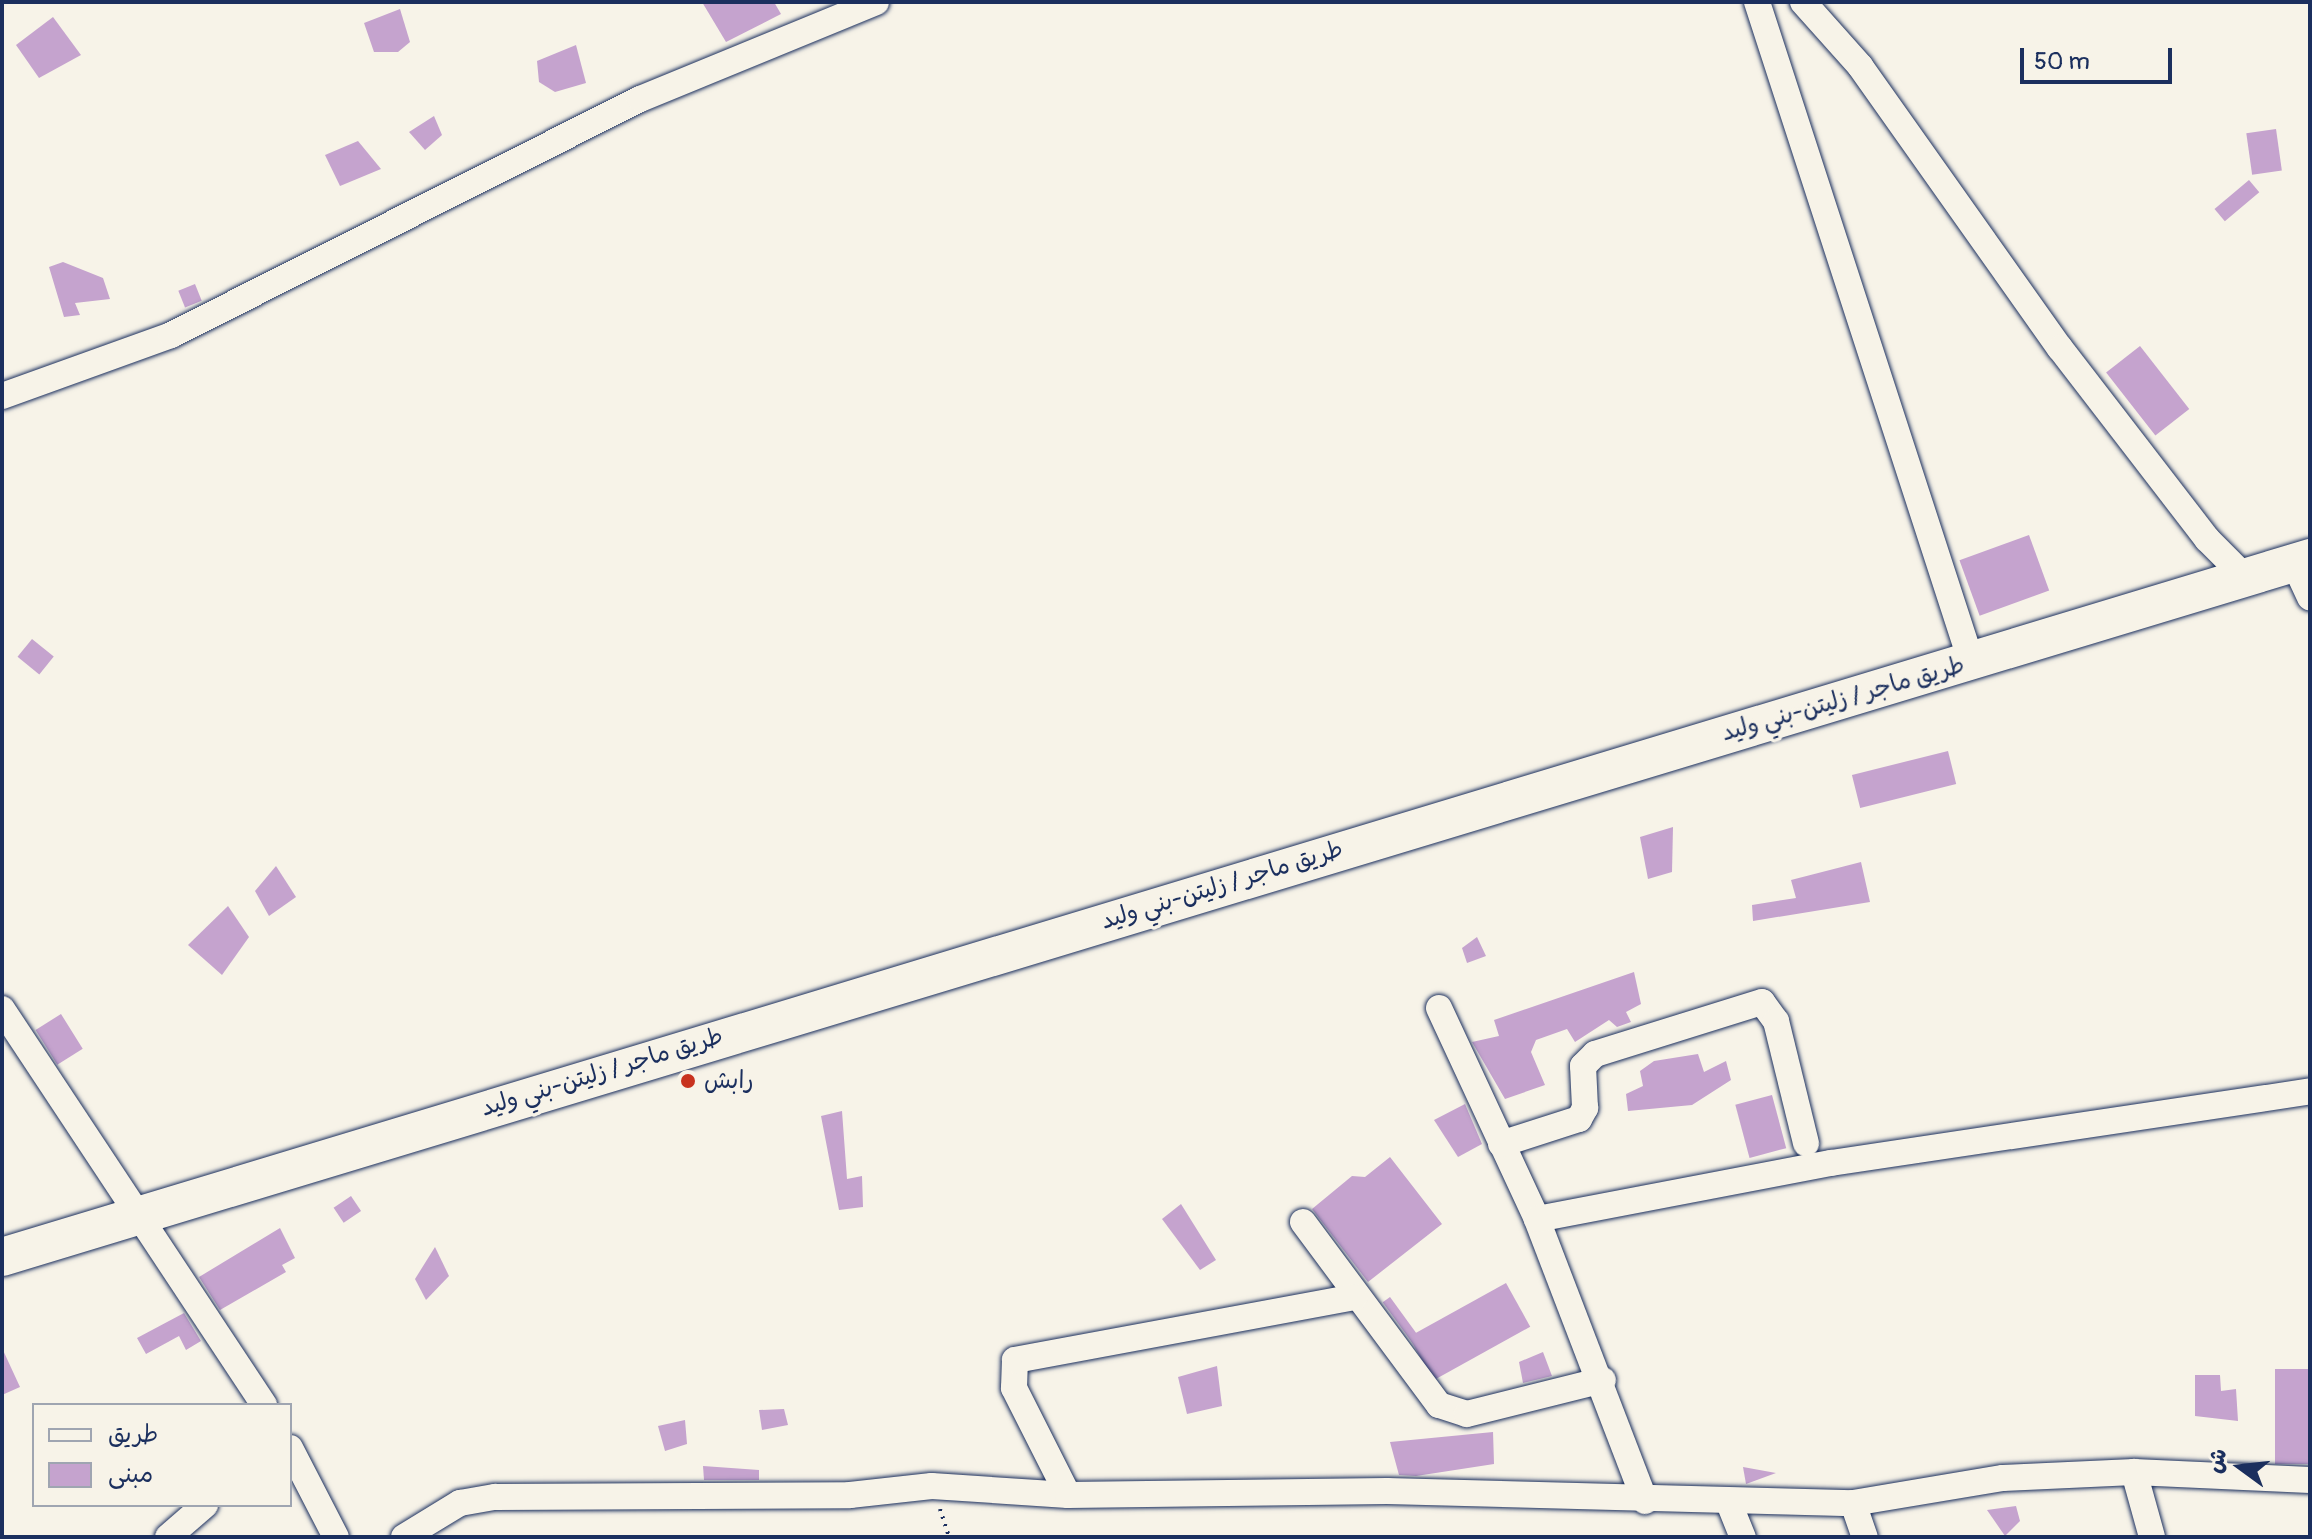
<!DOCTYPE html>
<meta charset="utf-8">
<style>
body{margin:0}
#map{position:relative;width:2312px;height:1539px;overflow:hidden;background:#f7f3e8;font-family:Pangolin,"Playpen Sans Arabic",sans-serif}
div>[style]{position:absolute}
.building>*{inset:0;background:#c5a3ce;transform-origin:0 0}
.path>*{height:4px;margin-top:-2px;transform-origin:0;background:repeating-linear-gradient(90deg,#1b2f5e 0 2px,transparent 0 8px)}
.roads{filter:drop-shadow(0 0 2px #1b2f5e) drop-shadow(0 0 2px #1b2f5e)}
.minor>*{height:26px;margin:-13px;padding:0 13px;transform-origin:13px;border-radius:13px;background:#f7f3e8}
.highway>*{height:38px;margin:-19px;padding:0 19px;transform-origin:19px;border-radius:19px;background:#f7f3e8}
.dots>*{width:22px;height:22px;translate:-50% -50%;box-sizing:border-box;border:4px solid #f7f3e8;border-radius:50%}
span{translate:-50% -50%;white-space:nowrap;text-align:center;line-height:1.15;-webkit-text-stroke:7px #f7f3e8;paint-order:stroke}
.street-label{font-size:24px;color:#1b2f5e}
.poi-label{font-size:24px;color:#1b2f5e}
.left{translate:0 -50%;text-align:left}
.frame{position:absolute;inset:0;border:4px solid #1b2f5e;pointer-events:none}
.legend{position:absolute;left:32px;top:1403px;width:260px;height:104px;box-sizing:border-box;background:#f7f3e8;border:2px solid #9fa5b1;margin:0;padding:10px 14px;list-style:none;font-size:24px;color:#1b2f5e}
.legend li{display:flex;align-items:center;gap:16px;height:40px}
.legend b{width:40px;border:2px solid #9fa5b1}
.north{position:absolute;left:2200px;top:1427px;width:80px;height:80px;-webkit-text-stroke:6px #f7f3e8;paint-order:stroke;rotate:285deg;font-size:22px;font-weight:700;line-height:32px;text-align:center;color:#1b2f5e}
.north::after{content:'';display:block;margin:auto;width:28px;height:36px;background:#1b2f5e;clip-path:polygon(50% 0,100% 100%,50% 72%,0 100%)}
.scale{position:absolute;left:2020px;top:48px;width:152px;height:36px;box-sizing:border-box;border:4px solid #1b2f5e;border-top:0;padding-left:10px;font-size:24px;line-height:28px;white-space:nowrap;color:#1b2f5e;-webkit-text-stroke:6px #f7f3e8;paint-order:stroke}
</style>
<div id="map">
<div class="building">
<div style="clip-path:polygon(702px 2px,774px 2px,781px 14px,726px 42px)"></div>
<div style="clip-path:polygon(400px 9px,410px 42px,398px 52px,374px 52px,364px 23px)"></div>
<div style="clip-path:polygon(53px 17px,81px 55px,39px 78px,16px 45px)"></div>
<div style="clip-path:polygon(576px 45px,586px 83px,555px 92px,539px 82px,537px 61px)"></div>
<div style="clip-path:polygon(434px 116px,442px 135px,425px 150px,409px 132px)"></div>
<div style="left:2276px;top:129px;width:42px;height:30px;rotate:82deg"></div>
<div style="clip-path:polygon(358px 141px,381px 169px,340px 186px,325px 155px)"></div>
<div style="left:2249px;top:180px;width:16px;height:45px;rotate:50deg"></div>
<div style="clip-path:polygon(63px 262px,103px 278px,110px 299px,75px 303px,80px 315px,64px 317px,49px 267px)"></div>
<div style="left:195px;top:284px;width:18px;height:18px;rotate:68deg"></div>
<div style="left:2140px;top:346px;width:80px;height:43px;rotate:52deg"></div>
<div style="left:2029px;top:535px;width:59px;height:74px;rotate:70deg"></div>
<div style="left:32px;top:639px;width:28px;height:23px;rotate:39deg"></div>
<div style="left:1948px;top:751px;width:34px;height:99px;rotate:76deg"></div>
<div style="clip-path:polygon(1673px 827px,1672px 872px,1648px 879px,1640px 837px)"></div>
<div style="clip-path:polygon(1861px 862px,1870px 902px,1753px 921px,1752px 905px,1796px 898px,1791px 880px)"></div>
<div style="clip-path:polygon(276px 866px,296px 897px,269px 916px,255px 891px)"></div>
<div style="clip-path:polygon(228px 906px,249px 937px,222px 975px,188px 945px)"></div>
<div style="clip-path:polygon(1477px 937px,1486px 956px,1467px 963px,1462px 948px)"></div>
<div style="clip-path:polygon(1634px 972px,1641px 1004px,1626px 1012px,1631px 1022px,1617px 1027px,1609px 1020px,1575px 1042px,1567px 1029px,1536px 1040px,1531px 1052px,1545px 1085px,1505px 1099px,1472px 1042px,1499px 1036px,1494px 1020px)"></div>
<div style="left:61px;top:1014px;width:41px;height:30px;rotate:58deg"></div>
<div style="clip-path:polygon(1698px 1054px,1704px 1072px,1726px 1061px,1731px 1080px,1692px 1105px,1628px 1111px,1626px 1094px,1643px 1086px,1640px 1071px,1654px 1061px)"></div>
<div style="left:1772px;top:1095px;width:55px;height:38px;rotate:75deg"></div>
<div style="clip-path:polygon(1465px 1104px,1482px 1144px,1458px 1157px,1434px 1120px)"></div>
<div style="clip-path:polygon(842px 1111px,847px 1179px,862px 1176px,863px 1207px,839px 1210px,821px 1116px)"></div>
<div style="clip-path:polygon(1390px 1157px,1442px 1224px,1368px 1282px,1312px 1209px,1352px 1176px,1365px 1177px)"></div>
<div style="left:351px;top:1196px;width:18px;height:21px;rotate:56deg"></div>
<div style="clip-path:polygon(1181px 1204px,1216px 1260px,1200px 1270px,1162px 1219px)"></div>
<div style="clip-path:polygon(280px 1228px,295px 1258px,282px 1265px,286px 1272px,220px 1310px,199px 1277px)"></div>
<div style="clip-path:polygon(435px 1247px,449px 1276px,426px 1300px,415px 1279px)"></div>
<div style="left:1506px;top:1283px;width:50px;height:111px;rotate:61deg"></div>
<div style="left:1390px;top:1297px;width:52px;height:9px;rotate:54deg"></div>
<div style="clip-path:polygon(184px 1313px,201px 1341px,186px 1350px,179px 1336px,146px 1354px,137px 1338px)"></div>
<div style="clip-path:polygon(2px 1348px,20px 1387px,2px 1395px)"></div>
<div style="clip-path:polygon(1543px 1352px,1552px 1376px,1523px 1383px,1519px 1362px)"></div>
<div style="clip-path:polygon(1217px 1366px,1222px 1406px,1187px 1414px,1178px 1377px)"></div>
<div style="left:2310px;top:1369px;width:95px;height:35px;rotate:90deg"></div>
<div style="clip-path:polygon(2195px 1375px,2220px 1375px,2221px 1391px,2236px 1389px,2238px 1421px,2195px 1416px)"></div>
<div style="clip-path:polygon(784px 1409px,788px 1425px,762px 1430px,759px 1410px)"></div>
<div style="clip-path:polygon(685px 1420px,687px 1444px,665px 1451px,658px 1426px)"></div>
<div style="clip-path:polygon(1493px 1432px,1494px 1464px,1416px 1476px,1399px 1475px,1390px 1442px)"></div>
<div style="clip-path:polygon(703px 1466px,759px 1470px,759px 1480px,704px 1480px)"></div>
<div style="clip-path:polygon(1743px 1467px,1776px 1473px,1746px 1484px)"></div>
<div style="clip-path:polygon(2016px 1506px,2020px 1521px,2005px 1536px,1987px 1510px)"></div>
</div>
<div class="path">
<div style="left:940px;top:1509px;width:29px;rotate:72deg"></div>
</div>
<div class="roads">
<div class="minor">
<div style="left:1757px;top:2px;width:693px;rotate:72.01deg"></div>
<div style="left:1803px;top:2px;width:86px;rotate:48.3deg"></div>
<div style="left:1860px;top:66px;width:346px;rotate:54.7deg"></div>
<div style="left:2060px;top:348px;width:241px;rotate:52.4deg"></div>
<div style="left:2207px;top:539px;width:55px;rotate:45deg"></div>
<div style="left:2px;top:396px;width:180px;rotate:-19.8deg"></div>
<div style="left:171px;top:335px;width:525px;rotate:-26.71deg"></div>
<div style="left:640px;top:99px;width:255px;rotate:-22.3deg"></div>
<div style="left:2294px;top:563px;width:38px;rotate:65deg"></div>
<div style="left:1439px;top:1008px;width:233px;rotate:65.1deg"></div>
<div style="left:2px;top:1009px;width:475px;rotate:56.5deg"></div>
<div style="left:1501px;top:1144px;width:82px;rotate:-17.8deg"></div>
<div style="left:1579px;top:1119px;width:13px;rotate:-61deg"></div>
<div style="left:1585px;top:1108px;width:42px;rotate:-92.7deg"></div>
<div style="left:1583px;top:1066px;width:17px;rotate:-45deg"></div>
<div style="left:1595px;top:1054px;width:175px;rotate:-17.3deg"></div>
<div style="left:1762px;top:1002px;width:24px;rotate:54deg"></div>
<div style="left:1776px;top:1021px;width:126px;rotate:76.2deg"></div>
<div style="left:1303px;top:1222px;width:228px;rotate:53.4deg"></div>
<div style="left:1439px;top:1405px;width:29px;rotate:18deg"></div>
<div style="left:1467px;top:1414px;width:140px;rotate:-14deg"></div>
<div style="left:290px;top:1448px;width:100px;rotate:62.7deg"></div>
<div style="left:2134px;top:1472px;width:67px;rotate:74.5deg"></div>
<div style="left:1068px;top:1495px;width:120px;rotate:-116.8deg"></div>
<div style="left:1014px;top:1388px;width:28px;rotate:-88deg"></div>
<div style="left:1015px;top:1360px;width:345px;rotate:-10.5deg"></div>
<div style="left:1645px;top:1501px;width:302px;rotate:-111deg"></div>
<div style="left:1537px;top:1219px;width:299px;rotate:-10.8deg"></div>
<div style="left:1831px;top:1163px;width:484px;rotate:-8.5deg"></div>
<div style="left:1729px;top:1503px;width:37px;rotate:68deg"></div>
<div style="left:1853px;top:1503px;width:36px;rotate:71deg"></div>
<div style="left:168px;top:1537px;width:49px;rotate:-40.9deg"></div>
<div style="left:404px;top:1537px;width:66px;rotate:-31.3deg"></div>
<div style="left:460px;top:1503px;width:36px;rotate:-10deg"></div>
<div style="left:495px;top:1497px;width:355px;rotate:-0.3deg"></div>
<div style="left:850px;top:1495px;width:82px;rotate:-6.3deg"></div>
<div style="left:932px;top:1486px;width:136px;rotate:3.8deg"></div>
<div style="left:1068px;top:1495px;width:319px;rotate:-0.7deg"></div>
<div style="left:1387px;top:1491px;width:466px;rotate:1.5deg"></div>
<div style="left:1853px;top:1503px;width:152px;rotate:-9.5deg"></div>
<div style="left:2003px;top:1478px;width:131px;rotate:-2.6deg"></div>
<div style="left:2134px;top:1472px;width:176px;rotate:2.6deg"></div>
</div>
<div class="highway">
<div style="left:2px;top:1257px;width:2412px;rotate:-16.85deg"></div>
</div>
</div>
<div class="dots">
<div style="left:688px;top:1081px;background:#c8321e"></div>
</div>
<div class="street-label">
<span style="left:1843px;top:699px;rotate:-16deg">طريق ماجر / زليتن-بني وليد</span>
<span style="left:1222px;top:885px;rotate:-17deg">طريق ماجر / زليتن-بني وليد</span>
<span style="left:602px;top:1072px;rotate:-17deg">طريق ماجر / زليتن-بني وليد</span>
</div>
<div class="poi-label">
<span class="left" style="left:704px;top:1081px">رابش</span>
</div>
<div class="frame"></div>
<ul class="legend">
<li><b style="height:10px;background:#f7f3e8"></b>طريق</li>
<li><b style="height:22px;background:#c5a3ce"></b>مبنى</li>
</ul>
<div class="north">ش</div>
<div class="scale">50 m</div>
</div>
